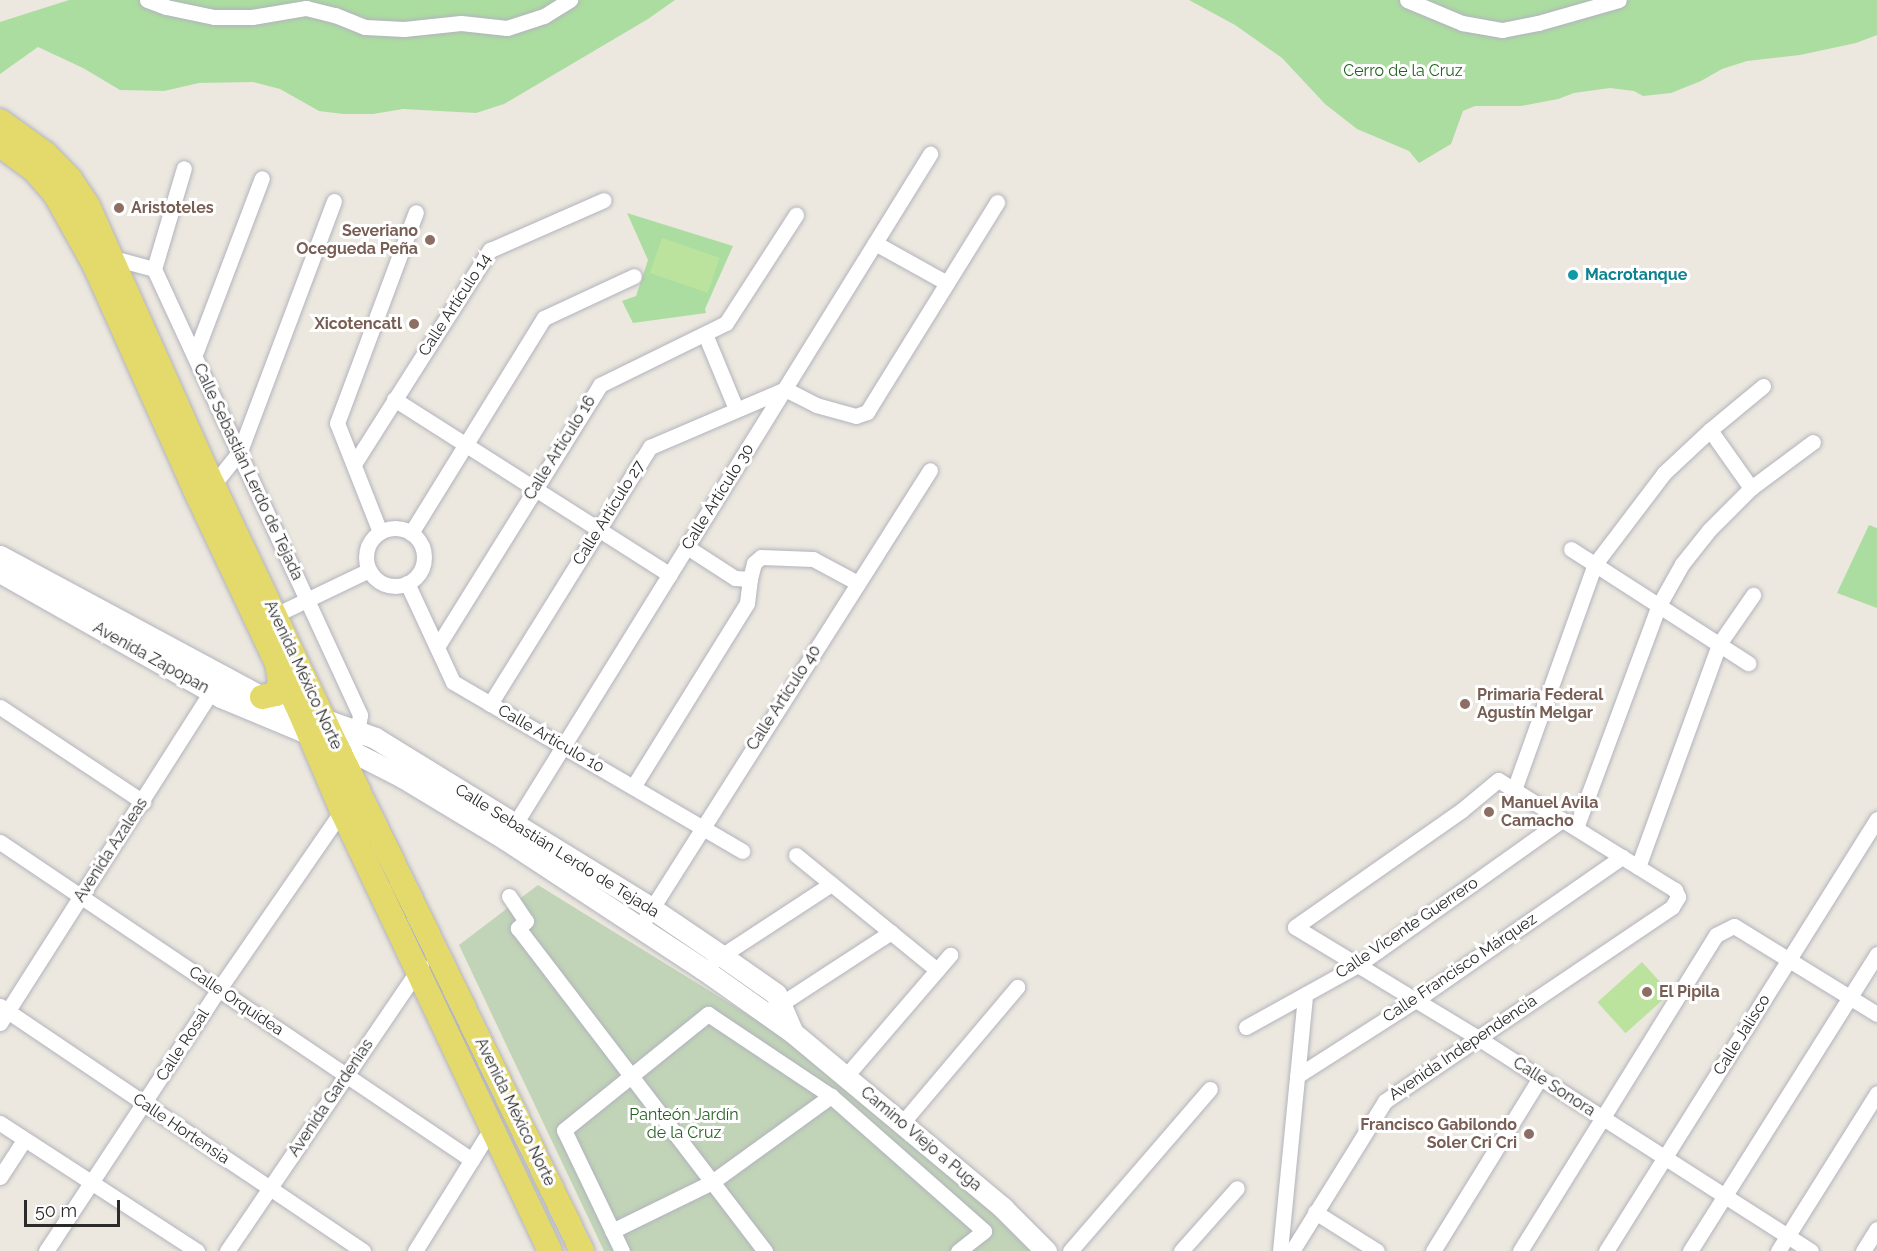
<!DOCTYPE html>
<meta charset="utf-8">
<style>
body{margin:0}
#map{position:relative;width:1877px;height:1251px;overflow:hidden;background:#ece8df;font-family:Raleway,sans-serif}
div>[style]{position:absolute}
.green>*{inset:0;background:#acdda0}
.cemetery>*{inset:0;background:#c1d4b7}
.pitch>*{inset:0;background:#bbe39d;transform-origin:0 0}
.roads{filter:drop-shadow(0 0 2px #b2b3bd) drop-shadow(0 0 2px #b2b3bd)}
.street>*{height:15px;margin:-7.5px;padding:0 7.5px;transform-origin:7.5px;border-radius:7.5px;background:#fff}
.street>.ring{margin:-7.5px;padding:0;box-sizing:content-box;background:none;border:15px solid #fff;border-radius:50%}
.secondary>*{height:21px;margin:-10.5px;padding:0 10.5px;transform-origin:10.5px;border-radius:10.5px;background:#fff}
.primary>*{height:24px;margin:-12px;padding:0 12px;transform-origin:12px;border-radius:12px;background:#e4da6b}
.dots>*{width:16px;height:16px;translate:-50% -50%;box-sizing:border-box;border:3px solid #fff;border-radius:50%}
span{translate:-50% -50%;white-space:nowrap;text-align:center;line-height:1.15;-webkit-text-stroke:6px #fff;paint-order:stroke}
.park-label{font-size:16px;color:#256221}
.education-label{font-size:16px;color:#785e54;font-weight:700}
.left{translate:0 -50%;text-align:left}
.right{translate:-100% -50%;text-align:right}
.culture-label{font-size:16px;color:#0d838f;font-weight:700}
.street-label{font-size:16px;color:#2b2b2b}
.scale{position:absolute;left:24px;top:1200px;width:96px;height:27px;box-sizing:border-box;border:3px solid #2b2b2b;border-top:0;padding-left:8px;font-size:18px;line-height:21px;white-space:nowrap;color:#2b2b2b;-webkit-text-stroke:4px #fff;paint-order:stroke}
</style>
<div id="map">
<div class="green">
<div style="clip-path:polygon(69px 0,675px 0,648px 19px,504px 104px,476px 113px,403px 109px,373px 114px,343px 114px,319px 111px,280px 89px,253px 82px,199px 83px,164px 91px,120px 90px,83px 68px,38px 47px,0 74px,0 22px)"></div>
<div style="clip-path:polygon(1189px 0,1877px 0,1877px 35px,1856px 43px,1800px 55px,1747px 61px,1722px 69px,1701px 81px,1671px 93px,1643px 96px,1634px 91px,1610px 88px,1574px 93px,1558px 99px,1521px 106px,1475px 106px,1463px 111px,1451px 144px,1419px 163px,1409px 151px,1357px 129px,1325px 104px,1282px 58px,1235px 25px)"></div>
<div style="clip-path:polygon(627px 213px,733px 246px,705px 309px,706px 313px,633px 323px,622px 301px,636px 296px,648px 260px)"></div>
<div style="clip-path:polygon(1869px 525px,1877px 528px,1877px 608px,1837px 593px)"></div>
</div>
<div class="cemetery">
<div style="clip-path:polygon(538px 885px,786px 1038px,995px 1213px,1037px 1251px,604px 1251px,459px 945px)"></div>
</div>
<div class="pitch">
<div style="left:662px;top:238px;width:61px;height:37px;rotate:19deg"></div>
<div style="left:1642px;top:962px;width:42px;height:60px;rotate:48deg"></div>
</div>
<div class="roads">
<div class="street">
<div style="left:147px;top:0;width:20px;rotate:20deg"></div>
<div style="left:166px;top:7px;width:49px;rotate:11.8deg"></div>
<div style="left:214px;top:17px;width:38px"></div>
<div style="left:252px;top:17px;width:55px;rotate:-9.5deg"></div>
<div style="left:306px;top:8px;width:30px;rotate:14deg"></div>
<div style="left:335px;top:15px;width:32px;rotate:22deg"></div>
<div style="left:365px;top:27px;width:39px;rotate:3deg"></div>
<div style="left:404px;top:29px;width:57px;rotate:-6deg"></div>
<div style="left:461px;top:23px;width:46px;rotate:6.2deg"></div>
<div style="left:507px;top:28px;width:39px;rotate:-18deg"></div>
<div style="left:544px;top:16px;width:31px;rotate:-32deg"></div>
<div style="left:1407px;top:0;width:60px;rotate:22.7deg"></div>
<div style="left:1462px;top:23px;width:41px;rotate:9.9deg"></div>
<div style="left:1502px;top:30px;width:37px;rotate:-11deg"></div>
<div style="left:1538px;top:23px;width:84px;rotate:-15.9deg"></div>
<div style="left:875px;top:243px;width:82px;rotate:29.1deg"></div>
<div style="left:109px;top:260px;width:4px;rotate:-27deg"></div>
<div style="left:113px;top:258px;width:42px;rotate:15deg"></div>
<div style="left:154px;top:269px;width:491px;rotate:65.2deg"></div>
<div style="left:360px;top:715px;width:26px;rotate:99deg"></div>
<div style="left:154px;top:269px;width:105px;rotate:-73.5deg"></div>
<div style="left:705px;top:334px;width:81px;rotate:67.5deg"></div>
<div style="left:195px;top:354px;width:188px;rotate:-69.2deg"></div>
<div style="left:394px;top:399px;width:327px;rotate:32.5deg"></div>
<div style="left:1710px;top:430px;width:71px;rotate:54.7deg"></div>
<div style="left:354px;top:464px;width:254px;rotate:-57.6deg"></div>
<div style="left:490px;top:250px;width:124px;rotate:-23.7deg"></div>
<div style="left:208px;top:487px;width:5px;rotate:-22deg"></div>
<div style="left:213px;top:485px;width:43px;rotate:-51.5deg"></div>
<div style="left:240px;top:451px;width:267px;rotate:-69.4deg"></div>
<div class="ring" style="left:366px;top:528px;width:43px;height:43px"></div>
<div style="left:380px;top:532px;width:117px;rotate:-111.5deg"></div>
<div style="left:337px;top:423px;width:225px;rotate:-69.5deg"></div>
<div style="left:411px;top:533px;width:253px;rotate:-58.3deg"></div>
<div style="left:544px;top:318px;width:99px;rotate:-25deg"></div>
<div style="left:687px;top:547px;width:57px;rotate:32.9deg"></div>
<div style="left:735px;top:578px;width:15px;rotate:4deg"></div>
<div style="left:750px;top:579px;width:16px;rotate:-76deg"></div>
<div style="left:754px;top:563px;width:9px;rotate:-41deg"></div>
<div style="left:761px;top:557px;width:52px;rotate:2.2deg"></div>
<div style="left:813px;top:559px;width:51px;rotate:28.1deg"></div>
<div style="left:1571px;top:549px;width:211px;rotate:32.8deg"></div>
<div style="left:407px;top:583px;width:109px;rotate:65.1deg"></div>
<div style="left:453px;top:682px;width:335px;rotate:30.3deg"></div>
<div style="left:269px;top:618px;width:111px;rotate:-25.6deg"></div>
<div style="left:437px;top:647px;width:309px;rotate:-58.1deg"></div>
<div style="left:600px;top:385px;width:140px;rotate:-26.2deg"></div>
<div style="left:726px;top:323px;width:129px;rotate:-57.1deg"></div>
<div style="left:490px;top:704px;width:303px;rotate:-58.1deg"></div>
<div style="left:650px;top:447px;width:147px;rotate:-23.2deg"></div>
<div style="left:785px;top:389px;width:35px;rotate:27deg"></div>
<div style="left:816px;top:405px;width:41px;rotate:15.4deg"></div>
<div style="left:856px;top:416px;width:12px;rotate:-20deg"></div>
<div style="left:867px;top:412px;width:247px;rotate:-58.2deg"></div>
<div style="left:0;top:707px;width:172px;rotate:33.6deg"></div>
<div style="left:633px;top:787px;width:216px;rotate:-58.2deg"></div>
<div style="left:747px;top:603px;width:24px;rotate:-83deg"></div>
<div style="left:1514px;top:790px;width:240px;rotate:-70.3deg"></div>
<div style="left:1595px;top:564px;width:114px;rotate:-52.8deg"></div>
<div style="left:1664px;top:473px;width:63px;rotate:-43.1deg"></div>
<div style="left:1710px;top:430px;width:69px;rotate:-39.7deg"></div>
<div style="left:1576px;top:828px;width:238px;rotate:-69.6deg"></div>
<div style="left:1659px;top:605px;width:47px;rotate:-60.7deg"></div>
<div style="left:1682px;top:564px;width:43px;rotate:-51.5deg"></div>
<div style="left:1709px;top:530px;width:59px;rotate:-45deg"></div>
<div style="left:1751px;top:488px;width:77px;rotate:-36.6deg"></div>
<div style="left:510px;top:832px;width:798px;rotate:-58.22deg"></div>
<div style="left:0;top:842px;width:569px;rotate:33.97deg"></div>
<div style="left:796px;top:855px;width:182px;rotate:39.2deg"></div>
<div style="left:1638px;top:867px;width:237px;rotate:-70deg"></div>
<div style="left:1719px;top:644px;width:60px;rotate:-55.2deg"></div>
<div style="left:509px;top:896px;width:30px;rotate:56deg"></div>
<div style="left:526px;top:921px;width:11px;rotate:139deg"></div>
<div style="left:518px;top:928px;width:407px;rotate:52.6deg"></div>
<div style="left:640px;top:927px;width:541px;rotate:-57.6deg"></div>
<div style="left:715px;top:960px;width:139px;rotate:-33.2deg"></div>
<div style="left:0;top:1006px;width:438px;rotate:34deg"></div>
<div style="left:773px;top:1009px;width:141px;rotate:-33.1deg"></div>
<div style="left:0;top:1023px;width:402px;rotate:-57.5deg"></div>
<div style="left:1246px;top:1027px;width:128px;rotate:-29deg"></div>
<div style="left:1358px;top:965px;width:250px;rotate:-35.4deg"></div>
<div style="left:846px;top:1076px;width:160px;rotate:-49.3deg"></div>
<div style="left:1297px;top:1076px;width:141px;rotate:-32.6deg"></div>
<div style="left:1416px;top:1000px;width:251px;rotate:-34.8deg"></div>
<div style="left:903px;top:1122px;width:177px;rotate:-49.8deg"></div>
<div style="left:0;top:1123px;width:235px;rotate:33deg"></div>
<div style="left:0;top:1177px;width:44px;rotate:-57deg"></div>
<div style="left:1315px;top:1212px;width:73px;rotate:32.2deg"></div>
<div style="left:612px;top:1231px;width:111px;rotate:-26.1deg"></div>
<div style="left:712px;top:1182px;width:147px;rotate:-35.9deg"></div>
<div style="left:46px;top:1251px;width:314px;rotate:-56.6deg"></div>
<div style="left:219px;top:989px;width:216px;rotate:-55.4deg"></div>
<div style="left:227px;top:1251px;width:345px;rotate:-55.8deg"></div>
<div style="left:415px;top:1251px;width:144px;rotate:-58.1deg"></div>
<div style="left:622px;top:1251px;width:134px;rotate:-115.6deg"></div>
<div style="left:564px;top:1130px;width:185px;rotate:-38.9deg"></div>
<div style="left:708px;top:1014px;width:148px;rotate:33.7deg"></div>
<div style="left:831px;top:1096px;width:204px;rotate:41.4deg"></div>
<div style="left:984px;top:1231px;width:33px;rotate:142deg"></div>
<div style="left:1070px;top:1251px;width:214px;rotate:-49.2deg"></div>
<div style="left:1181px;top:1251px;width:84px;rotate:-48.4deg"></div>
<div style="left:1280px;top:1251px;width:258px;rotate:-84.4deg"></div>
<div style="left:1292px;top:1251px;width:176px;rotate:-58.2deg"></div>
<div style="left:1385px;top:1101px;width:112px;rotate:-34.1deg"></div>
<div style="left:1478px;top:1038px;width:234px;rotate:-34deg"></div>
<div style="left:1672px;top:907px;width:12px;rotate:-59deg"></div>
<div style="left:1678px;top:897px;width:8px;rotate:-113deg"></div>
<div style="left:1675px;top:890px;width:208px;rotate:-148.1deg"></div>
<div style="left:1498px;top:780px;width:47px;rotate:140.2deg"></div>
<div style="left:1462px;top:810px;width:204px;rotate:145deg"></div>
<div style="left:1295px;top:927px;width:214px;rotate:31.2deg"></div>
<div style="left:1478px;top:1038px;width:395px;rotate:32.6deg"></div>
<div style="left:1433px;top:1251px;width:203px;rotate:-58.3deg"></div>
<div style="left:1520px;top:1251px;width:372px;rotate:-58.2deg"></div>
<div style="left:1716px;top:935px;width:20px;rotate:-27deg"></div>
<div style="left:1734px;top:926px;width:168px;rotate:31.6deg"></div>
<div style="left:1606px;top:1251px;width:510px;rotate:-57.9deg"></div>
<div style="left:1690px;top:1251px;width:351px;rotate:-57.8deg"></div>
<div style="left:1778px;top:1251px;width:186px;rotate:-57.9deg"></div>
<div style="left:1863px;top:1251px;width:26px;rotate:-58deg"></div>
</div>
<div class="secondary">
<div style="left:0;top:556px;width:298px;rotate:28.3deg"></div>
<div style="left:262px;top:697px;width:120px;rotate:19.9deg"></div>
<div style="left:375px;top:738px;width:324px;rotate:31.6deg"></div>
<div style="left:651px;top:908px;width:86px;rotate:34.1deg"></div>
<div style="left:722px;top:956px;width:66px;rotate:35.1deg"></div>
<div style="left:776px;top:994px;width:40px;rotate:66.6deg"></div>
<div style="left:0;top:572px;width:254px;rotate:29.5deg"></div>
<div style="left:221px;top:697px;width:143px;rotate:22.6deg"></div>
<div style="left:353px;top:752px;width:55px;rotate:27deg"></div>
<div style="left:402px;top:777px;width:120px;rotate:31deg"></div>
<div style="left:505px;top:839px;width:237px;rotate:33.3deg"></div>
<div style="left:703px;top:969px;width:109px;rotate:35.3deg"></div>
<div style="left:792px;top:1032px;width:275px;rotate:39.8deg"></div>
<div style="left:1003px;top:1208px;width:61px;rotate:45deg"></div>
</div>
<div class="primary">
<div style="left:0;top:121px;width:57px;rotate:35.7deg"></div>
<div style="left:46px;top:154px;width:35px;rotate:46deg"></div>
<div style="left:70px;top:179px;width:32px;rotate:56deg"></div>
<div style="left:88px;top:206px;width:306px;rotate:65.9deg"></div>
<div style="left:213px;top:485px;width:288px;rotate:64.7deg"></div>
<div style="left:336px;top:745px;width:563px;rotate:64.07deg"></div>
<div style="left:0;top:145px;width:42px;rotate:36.3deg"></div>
<div style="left:34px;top:170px;width:32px;rotate:49deg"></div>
<div style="left:55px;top:194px;width:82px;rotate:60.9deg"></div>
<div style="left:95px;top:266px;width:248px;rotate:65.9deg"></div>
<div style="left:196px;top:492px;width:243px;rotate:64.7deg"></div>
<div style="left:300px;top:712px;width:108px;rotate:67deg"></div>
<div style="left:342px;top:811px;width:487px;rotate:64.7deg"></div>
<div style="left:262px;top:697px;width:14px;rotate:-12deg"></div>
<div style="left:276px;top:694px;width:12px;rotate:-70deg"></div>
<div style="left:280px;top:683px;width:15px;rotate:-98deg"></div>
</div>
</div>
<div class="dots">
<div style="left:119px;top:208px;background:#8d6e63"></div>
<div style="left:430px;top:240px;background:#8d6e63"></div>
<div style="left:1573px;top:275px;background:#0f9aa8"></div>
<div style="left:414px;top:324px;background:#8d6e63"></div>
<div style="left:1465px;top:704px;background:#8d6e63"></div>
<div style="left:1489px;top:812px;background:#8d6e63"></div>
<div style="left:1647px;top:992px;background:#8d6e63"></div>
<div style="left:1529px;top:1134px;background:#8d6e63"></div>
</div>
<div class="park-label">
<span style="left:1403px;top:71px">Cerro de la Cruz</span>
<span style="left:684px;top:1124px">Panteón Jardín<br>de la Cruz</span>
</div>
<div class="education-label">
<span class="left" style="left:131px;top:208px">Aristoteles</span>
<span class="right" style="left:418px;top:240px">Severiano<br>Ocegueda Peña</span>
<span class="right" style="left:402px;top:324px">Xicotencatl</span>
<span class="left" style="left:1477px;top:704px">Primaria Federal<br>Agustín Melgar</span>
<span class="left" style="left:1501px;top:812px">Manuel Avila<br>Camacho</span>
<span class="left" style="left:1659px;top:992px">El Pipila</span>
<span class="right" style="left:1517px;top:1134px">Francisco Gabilondo<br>Soler Cri Cri</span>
</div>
<div class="culture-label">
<span class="left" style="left:1585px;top:275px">Macrotanque</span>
</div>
<div class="street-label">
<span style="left:455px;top:305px;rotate:-57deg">Calle Artículo 14</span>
<span style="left:560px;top:448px;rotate:-58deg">Calle Artículo 16</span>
<span style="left:248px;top:472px;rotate:65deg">Calle Sebastián Lerdo de Tejada</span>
<span style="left:718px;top:497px;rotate:-58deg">Calle Artículo 30</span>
<span style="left:609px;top:513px;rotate:-58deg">Calle Artículo 27</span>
<span style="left:151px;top:658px;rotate:29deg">Avenida Zapopan</span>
<span style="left:303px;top:675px;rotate:65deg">Avenida México Norte</span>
<span style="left:784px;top:698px;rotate:-57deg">Calle Artículo 40</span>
<span style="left:551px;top:739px;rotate:30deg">Calle Artículo 10</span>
<span style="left:111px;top:850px;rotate:-57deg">Avenida Azaleas</span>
<span style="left:557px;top:851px;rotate:32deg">Calle Sebastián Lerdo de Tejada</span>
<span style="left:1407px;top:928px;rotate:-34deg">Calle Vicente Guerrero</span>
<span style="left:1460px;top:968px;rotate:-34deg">Calle Francisco Márquez</span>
<span style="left:236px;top:1001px;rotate:34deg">Calle Orquídea</span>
<span style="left:1742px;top:1035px;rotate:-58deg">Calle Jalisco</span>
<span style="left:183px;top:1045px;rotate:-57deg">Calle Rosal</span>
<span style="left:1463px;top:1048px;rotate:-34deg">Avenida Independencia</span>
<span style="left:1554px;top:1087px;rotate:33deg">Calle Sonora</span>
<span style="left:331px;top:1098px;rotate:-56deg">Avenida Gardenias</span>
<span style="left:515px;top:1112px;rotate:64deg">Avenida México Norte</span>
<span style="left:181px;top:1129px;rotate:34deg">Calle Hortensia</span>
<span style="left:921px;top:1139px;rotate:40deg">Camino Viejo a Puga</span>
</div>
<div class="scale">50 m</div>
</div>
